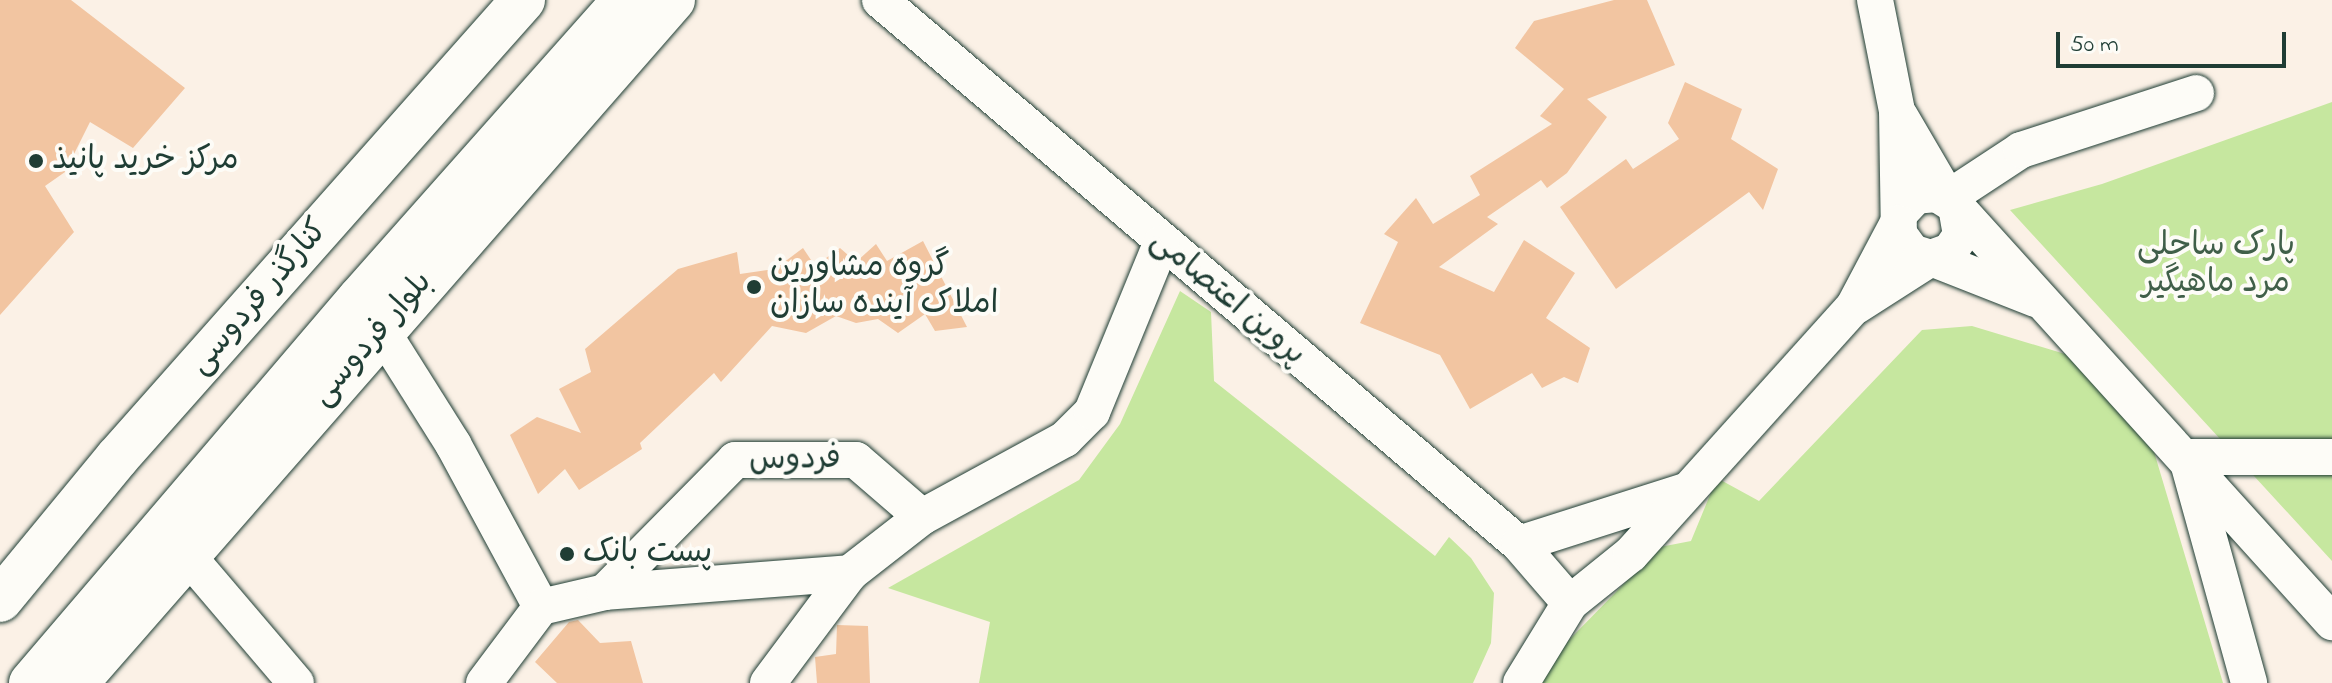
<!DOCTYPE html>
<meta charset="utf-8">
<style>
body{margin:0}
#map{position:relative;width:2332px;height:683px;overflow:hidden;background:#fbf1e6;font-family:"Indie Flower","Playpen Sans Arabic",sans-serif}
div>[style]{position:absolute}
.green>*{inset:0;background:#c6e79f}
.building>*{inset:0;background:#f2c5a1}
.roads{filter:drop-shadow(0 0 2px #1f3d34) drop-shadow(0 0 2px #1f3d34)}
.street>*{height:36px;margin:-18px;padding:0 18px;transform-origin:18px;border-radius:18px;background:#fdfcf7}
.secondary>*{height:44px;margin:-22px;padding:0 22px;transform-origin:22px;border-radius:22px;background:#fdfcf7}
.primary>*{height:44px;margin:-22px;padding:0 22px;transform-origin:22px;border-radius:22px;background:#fdfcf7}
.dots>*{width:22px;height:22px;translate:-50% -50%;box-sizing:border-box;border:4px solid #fdfcf7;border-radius:50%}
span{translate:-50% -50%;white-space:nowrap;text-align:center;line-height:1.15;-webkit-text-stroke:8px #fdfcf7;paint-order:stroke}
.poi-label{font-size:32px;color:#1f3d34}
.left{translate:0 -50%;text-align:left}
.park-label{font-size:32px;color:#405f49}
.street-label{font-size:32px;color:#1f3d34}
.scale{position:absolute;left:2056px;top:32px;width:230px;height:36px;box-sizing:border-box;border:4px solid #1f3d34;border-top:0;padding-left:10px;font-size:24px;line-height:28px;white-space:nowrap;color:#1f3d34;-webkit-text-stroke:6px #fdfcf7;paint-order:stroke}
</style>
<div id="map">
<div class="green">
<div style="clip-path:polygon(2332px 102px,2332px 561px,2010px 210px,2102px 184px)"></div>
<div style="clip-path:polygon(1180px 291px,1211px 312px,1214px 381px,1435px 556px,1449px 537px,1471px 558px,1494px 593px,1491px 643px,1473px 683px,979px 683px,990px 622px,888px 588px,1079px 480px,1120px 424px)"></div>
<div style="clip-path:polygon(1972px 326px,2085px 360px,2149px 435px,2223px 683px,1540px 683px,1568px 641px,1660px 547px,1691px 541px,1717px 478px,1759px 501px,1922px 330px)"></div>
</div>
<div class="building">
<div style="clip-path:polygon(0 0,71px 0,185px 88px,133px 148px,90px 122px,65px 172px,45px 186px,74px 232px,0 315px)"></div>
<div style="clip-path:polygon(1614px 0,1647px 0,1675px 65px,1587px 99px,1607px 117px,1567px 173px,1547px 188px,1541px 180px,1487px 217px,1498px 224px,1439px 267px,1494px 292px,1524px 240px,1575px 273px,1546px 318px,1590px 348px,1578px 383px,1564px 377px,1542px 388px,1532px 373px,1470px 409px,1440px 355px,1360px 323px,1398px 242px,1384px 234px,1416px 198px,1433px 224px,1480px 195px,1470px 176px,1552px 124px,1540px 116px,1564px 89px,1515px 48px,1534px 21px)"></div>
<div style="clip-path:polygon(1685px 82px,1742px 109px,1731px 139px,1778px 169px,1763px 210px,1749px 192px,1616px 289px,1560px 207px,1626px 159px,1633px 169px,1679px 139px,1668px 123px)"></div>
<div style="clip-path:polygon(923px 241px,967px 327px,935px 331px,925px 314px,898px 333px,878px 319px,856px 323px,836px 316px,806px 333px,772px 326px,721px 382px,714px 373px,640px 443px,642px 449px,579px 490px,565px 469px,538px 494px,510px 435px,537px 417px,581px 433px,559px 389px,591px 372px,585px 349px,678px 269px,737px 252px,740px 274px,775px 269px,803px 248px,815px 266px,840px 248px,856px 262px,876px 244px,887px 261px)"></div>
<div style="clip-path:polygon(578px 620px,600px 643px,631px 641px,643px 683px,557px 683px,535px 662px,569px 622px)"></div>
<div style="clip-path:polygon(837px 625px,868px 626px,870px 683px,817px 683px,815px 657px,836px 654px)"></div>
</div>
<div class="roads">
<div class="street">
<div style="left:880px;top:0;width:839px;rotate:40.41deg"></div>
<div style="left:1519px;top:544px;width:78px;rotate:49.2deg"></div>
<div style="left:1875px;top:0;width:113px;rotate:78.8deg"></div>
<div style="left:1897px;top:111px;width:123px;rotate:89.1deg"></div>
<div style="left:1899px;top:234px;width:22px;rotate:54deg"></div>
<div style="left:1912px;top:252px;width:20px;rotate:18deg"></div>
<div style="left:1931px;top:258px;width:20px;rotate:-20deg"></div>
<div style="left:1950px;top:251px;width:19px;rotate:-55deg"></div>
<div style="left:1961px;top:235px;width:29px;rotate:-100deg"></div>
<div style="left:1956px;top:206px;width:22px;rotate:-148deg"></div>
<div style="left:1937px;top:194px;width:21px;rotate:175deg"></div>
<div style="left:1916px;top:196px;width:22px;rotate:133deg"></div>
<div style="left:1900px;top:116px;width:95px;rotate:59.7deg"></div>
<div style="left:1948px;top:198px;width:87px;rotate:-33.3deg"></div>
<div style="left:2021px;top:150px;width:184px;rotate:-18deg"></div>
<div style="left:1956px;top:206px;width:561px;rotate:47.89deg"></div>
<div style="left:1856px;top:306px;width:89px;rotate:-32.6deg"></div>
<div style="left:1931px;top:258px;width:112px;rotate:21.5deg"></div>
<div style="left:368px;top:309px;width:160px;rotate:57.8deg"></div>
<div style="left:453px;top:444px;width:185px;rotate:61.6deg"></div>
<div style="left:2187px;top:457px;width:145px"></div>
<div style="left:2189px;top:466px;width:225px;rotate:74.5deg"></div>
<div style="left:1519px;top:544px;width:174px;rotate:-17.7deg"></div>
<div style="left:187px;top:555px;width:168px;rotate:49.6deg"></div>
<div style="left:605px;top:592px;width:185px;rotate:-45.4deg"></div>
<div style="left:735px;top:460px;width:121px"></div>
<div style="left:856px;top:460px;width:87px;rotate:40.8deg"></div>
<div style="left:484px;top:683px;width:95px;rotate:-53.1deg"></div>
<div style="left:541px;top:607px;width:66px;rotate:-13.2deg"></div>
<div style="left:605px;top:592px;width:246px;rotate:-4.4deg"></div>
<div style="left:850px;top:573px;width:91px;rotate:-37.9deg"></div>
<div style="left:922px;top:517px;width:163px;rotate:-28.6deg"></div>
<div style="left:1065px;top:439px;width:38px;rotate:-45deg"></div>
<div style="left:1092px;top:412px;width:182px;rotate:-67.7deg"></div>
<div style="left:768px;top:683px;width:137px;rotate:-53.3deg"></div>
<div style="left:1521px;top:683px;width:94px;rotate:-58.5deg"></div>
<div style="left:1570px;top:603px;width:78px;rotate:-38.8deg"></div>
<div style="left:1631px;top:554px;width:334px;rotate:-48deg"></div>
<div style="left:1854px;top:306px;width:94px;rotate:-62.1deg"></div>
</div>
<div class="secondary">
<div style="left:0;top:600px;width:184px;rotate:-50.5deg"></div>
<div style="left:117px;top:458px;width:612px;rotate:-48.44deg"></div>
</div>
<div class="primary">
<div style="left:31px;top:683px;width:506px;rotate:-49.48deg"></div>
<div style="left:360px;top:298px;width:399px;rotate:-48.4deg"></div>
<div style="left:76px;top:683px;width:907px;rotate:-48.84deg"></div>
</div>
</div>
<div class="dots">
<div style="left:36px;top:161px;background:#1f3d34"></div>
<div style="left:754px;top:287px;background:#1f3d34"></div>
<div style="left:567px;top:554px;background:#1f3d34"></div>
</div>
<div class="poi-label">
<span class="left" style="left:52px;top:161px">مرکز خرید پانیذ</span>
<span class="left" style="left:770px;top:287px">گروه مشاورین<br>املاک آینده سازان</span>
<span class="left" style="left:583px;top:554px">پست بانک</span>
</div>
<div class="park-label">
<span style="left:2216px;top:266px">پارک ساحلی<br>مرد ماهیگیر</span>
</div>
<div class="street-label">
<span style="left:260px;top:298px;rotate:-49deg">کنارگذر فردوسی</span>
<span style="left:1227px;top:299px;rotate:40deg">پروین اعتصامی</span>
<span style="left:373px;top:340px;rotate:-49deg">بلوار فردوسی</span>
<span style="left:795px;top:461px;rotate:-1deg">فردوس</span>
</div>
<div class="scale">50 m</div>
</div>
